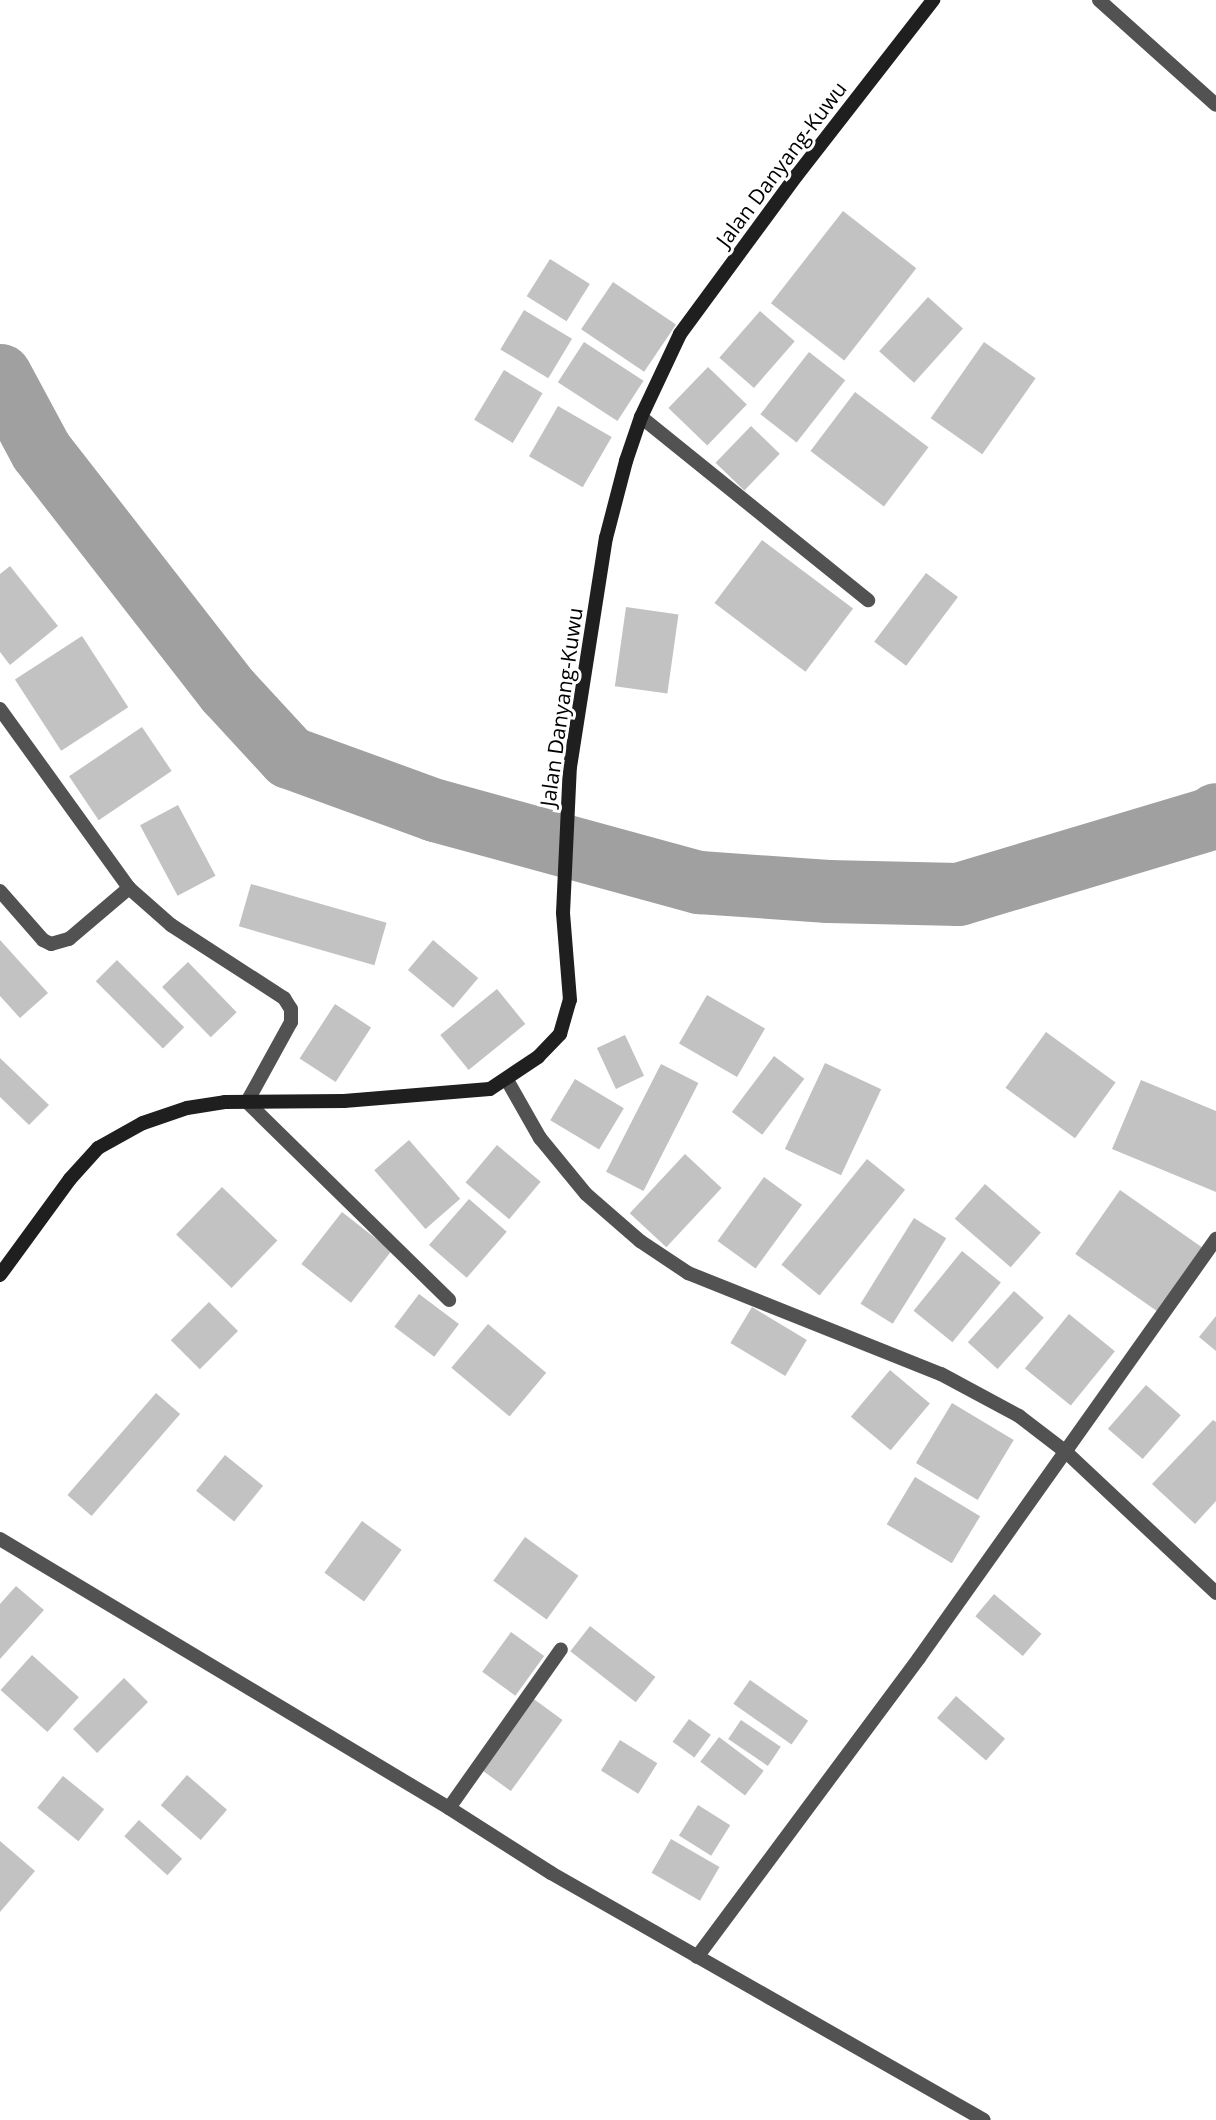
<!DOCTYPE html>
<style>
body{margin:0}
#map{position:relative;width:1216px;height:2120px;overflow:hidden;background:#fff;font-family:"Open Sans",sans-serif}
div>[style]{position:absolute}
.river>*{height:63px;margin:-31.5px;padding:0 31.5px;transform-origin:31.5px;border-radius:31.5px;background:#a0a0a0}
.building>*{inset:0;background:#c2c2c2;transform-origin:0 0}
.minor>*{height:14px;margin:-7px;padding:0 7px;transform-origin:7px;border-radius:7px;background:#525252}
.secondary>*{height:14px;margin:-7px;padding:0 7px;transform-origin:7px;border-radius:7px;background:#1f1f1f}
span{translate:-50% -50%;white-space:nowrap;text-align:center;line-height:1.15;-webkit-text-stroke:6px #fff;paint-order:stroke}
.street-label{font-size:21px;color:#000}
</style>
<div id="map">
<div class="river">
<div style="left:0;top:375px;width:86px;rotate:61.7deg"></div>
<div style="left:41px;top:451px;width:304px;rotate:52.1deg"></div>
<div style="left:228px;top:691px;width:90px;rotate:47.3deg"></div>
<div style="left:289px;top:757px;width:155px;rotate:20deg"></div>
<div style="left:435px;top:810px;width:274px;rotate:15.3deg"></div>
<div style="left:699px;top:882px;width:129px;rotate:4deg"></div>
<div style="left:828px;top:891px;width:130px;rotate:1.3deg"></div>
<div style="left:958px;top:894px;width:264px;rotate:-16.7deg"></div>
<div style="left:1211px;top:818px;width:6px;rotate:-39deg"></div>
</div>
<div class="building">
<div style="left:843px;top:211px;width:93px;height:117px;rotate:38deg"></div>
<div style="left:550px;top:259px;width:47px;height:44px;rotate:32deg"></div>
<div style="left:613px;top:282px;width:76px;height:57px;rotate:34deg"></div>
<div style="left:928px;top:297px;width:47px;height:73px;rotate:42deg"></div>
<div style="left:524px;top:310px;width:56px;height:46px;rotate:31deg"></div>
<div style="left:760px;top:311px;width:46px;height:62px;rotate:41deg"></div>
<div style="left:584px;top:342px;width:71px;height:48px;rotate:33deg"></div>
<div style="left:984px;top:342px;width:63px;height:93px;rotate:35deg"></div>
<div style="left:809px;top:352px;width:46px;height:79px;rotate:38deg"></div>
<div style="left:708px;top:367px;width:54px;height:57px;rotate:44deg"></div>
<div style="left:504px;top:370px;width:45px;height:58px;rotate:31deg"></div>
<div style="left:855px;top:392px;width:92px;height:74px;rotate:37deg"></div>
<div style="left:558px;top:406px;width:62px;height:58px;rotate:30deg"></div>
<div style="left:751px;top:426px;width:40px;height:51px;rotate:44deg"></div>
<div style="left:762px;top:540px;width:114px;height:79px;rotate:37deg"></div>
<div style="clip-path:polygon(10px 566px,58px 626px,10px 665px,0 652px,0 574px)"></div>
<div style="left:926px;top:573px;width:40px;height:86px;rotate:37deg"></div>
<div style="left:626px;top:607px;width:53px;height:80px;rotate:8deg"></div>
<div style="left:82px;top:636px;width:85px;height:80px;rotate:57deg"></div>
<div style="left:142px;top:727px;width:53px;height:88px;rotate:56deg"></div>
<div style="left:178px;top:805px;width:80px;height:43px;rotate:62deg"></div>
<div style="left:251px;top:884px;width:141px;height:44px;rotate:16deg"></div>
<div style="clip-path:polygon(0 940px,48px 993px,20px 1018px,0 996px)"></div>
<div style="left:433px;top:940px;width:59px;height:39px;rotate:40deg"></div>
<div style="left:117px;top:960px;width:95px;height:30px;rotate:45deg"></div>
<div style="left:188px;top:962px;width:70px;height:36px;rotate:46deg"></div>
<div style="left:497px;top:989px;width:45px;height:73px;rotate:51deg"></div>
<div style="left:707px;top:995px;width:67px;height:56px;rotate:30deg"></div>
<div style="left:335px;top:1004px;width:43px;height:65px;rotate:33deg"></div>
<div style="left:1046px;top:1032px;width:86px;height:69px;rotate:36deg"></div>
<div style="left:625px;top:1035px;width:45px;height:31px;rotate:65deg"></div>
<div style="left:774px;top:1056px;width:38px;height:70px;rotate:37deg"></div>
<div style="clip-path:polygon(0 1058px,49px 1105px,29px 1125px,0 1097px)"></div>
<div style="left:825px;top:1063px;width:62px;height:95px;rotate:25deg"></div>
<div style="left:661px;top:1064px;width:42px;height:121px;rotate:27deg"></div>
<div style="left:575px;top:1079px;width:57px;height:48px;rotate:31deg"></div>
<div style="clip-path:polygon(1141px 1080px,1216px 1111px,1216px 1192px,1112px 1149px)"></div>
<div style="left:409px;top:1140px;width:78px;height:46px;rotate:49deg"></div>
<div style="left:497px;top:1145px;width:57px;height:49px;rotate:40deg"></div>
<div style="left:685px;top:1154px;width:50px;height:81px;rotate:43deg"></div>
<div style="left:867px;top:1159px;width:49px;height:136px;rotate:39deg"></div>
<div style="left:764px;top:1177px;width:47px;height:79px;rotate:36deg"></div>
<div style="left:985px;top:1184px;width:74px;height:46px;rotate:41deg"></div>
<div style="left:222px;top:1187px;width:77px;height:66px;rotate:44deg"></div>
<div style="left:1120px;top:1190px;width:100px;height:78px;rotate:35deg"></div>
<div style="left:469px;top:1199px;width:50px;height:61px;rotate:41deg"></div>
<div style="left:342px;top:1212px;width:63px;height:66px;rotate:38deg"></div>
<div style="left:914px;top:1218px;width:38px;height:101px;rotate:32deg"></div>
<div style="left:962px;top:1251px;width:50px;height:77px;rotate:39deg"></div>
<div style="left:1014px;top:1291px;width:40px;height:69px;rotate:42deg"></div>
<div style="left:419px;top:1294px;width:50px;height:41px;rotate:37deg"></div>
<div style="left:209px;top:1302px;width:41px;height:54px;rotate:45deg"></div>
<div style="left:752px;top:1307px;width:64px;height:42px;rotate:31deg"></div>
<div style="left:1069px;top:1314px;width:59px;height:70px;rotate:39deg"></div>
<div style="clip-path:polygon(1216px 1316px,1216px 1351px,1199px 1337px)"></div>
<div style="left:488px;top:1324px;width:76px;height:57px;rotate:40deg"></div>
<div style="left:890px;top:1370px;width:52px;height:61px;rotate:40deg"></div>
<div style="left:1146px;top:1385px;width:46px;height:58px;rotate:41deg"></div>
<div style="left:156px;top:1393px;width:32px;height:135px;rotate:41deg"></div>
<div style="left:952px;top:1403px;width:72px;height:70px;rotate:31deg"></div>
<div style="clip-path:polygon(1213px 1420px,1216px 1422px,1216px 1501px,1195px 1524px,1152px 1484px)"></div>
<div style="left:225px;top:1455px;width:49px;height:46px;rotate:39deg"></div>
<div style="left:915px;top:1477px;width:76px;height:55px;rotate:31deg"></div>
<div style="left:362px;top:1521px;width:49px;height:64px;rotate:36deg"></div>
<div style="left:525px;top:1537px;width:66px;height:54px;rotate:36deg"></div>
<div style="clip-path:polygon(16px 1586px,44px 1610px,0 1659px,0 1604px)"></div>
<div style="left:994px;top:1594px;width:62px;height:29px;rotate:40deg"></div>
<div style="left:590px;top:1626px;width:83px;height:32px;rotate:38deg"></div>
<div style="left:511px;top:1632px;width:41px;height:49px;rotate:36deg"></div>
<div style="left:32px;top:1655px;width:63px;height:47px;rotate:42deg"></div>
<div style="left:124px;top:1678px;width:34px;height:72px;rotate:45deg"></div>
<div style="left:750px;top:1680px;width:71px;height:29px;rotate:35deg"></div>
<div style="left:956px;top:1696px;width:65px;height:29px;rotate:41deg"></div>
<div style="left:531px;top:1697px;width:39px;height:88px;rotate:36deg"></div>
<div style="left:689px;top:1719px;width:27px;height:28px;rotate:36deg"></div>
<div style="left:741px;top:1720px;width:48px;height:23px;rotate:34deg"></div>
<div style="left:719px;top:1737px;width:56px;height:31px;rotate:37deg"></div>
<div style="left:620px;top:1740px;width:44px;height:36px;rotate:32deg"></div>
<div style="left:187px;top:1775px;width:53px;height:40px;rotate:41deg"></div>
<div style="left:63px;top:1776px;width:53px;height:41px;rotate:39deg"></div>
<div style="left:698px;top:1805px;width:38px;height:36px;rotate:32deg"></div>
<div style="left:139px;top:1820px;width:58px;height:22px;rotate:42deg"></div>
<div style="left:671px;top:1839px;width:56px;height:39px;rotate:30deg"></div>
<div style="clip-path:polygon(0 1841px,35px 1871px,0 1912px)"></div>
</div>
<div class="minor">
<div style="left:1099px;top:0;width:157px;rotate:41.9deg"></div>
<div style="left:641px;top:417px;width:292px;rotate:38.9deg"></div>
<div style="left:0;top:709px;width:221px;rotate:54.2deg"></div>
<div style="left:129px;top:888px;width:56px;rotate:41.4deg"></div>
<div style="left:171px;top:925px;width:135px;rotate:32.9deg"></div>
<div style="left:284px;top:998px;width:13px;rotate:58deg"></div>
<div style="left:291px;top:1009px;width:13px;rotate:90deg"></div>
<div style="left:291px;top:1022px;width:91px;rotate:118.8deg"></div>
<div style="left:247px;top:1102px;width:283px;rotate:44.4deg"></div>
<div style="left:0;top:891px;width:65px;rotate:48.7deg"></div>
<div style="left:43px;top:940px;width:9px;rotate:27deg"></div>
<div style="left:51px;top:944px;width:19px;rotate:-16deg"></div>
<div style="left:69px;top:939px;width:79px;rotate:-40.4deg"></div>
<div style="left:507px;top:1080px;width:67px;rotate:60.4deg"></div>
<div style="left:540px;top:1138px;width:72px;rotate:50.6deg"></div>
<div style="left:586px;top:1194px;width:72px;rotate:41deg"></div>
<div style="left:640px;top:1241px;width:58px;rotate:33.7deg"></div>
<div style="left:688px;top:1273px;width:272px;rotate:21.8deg"></div>
<div style="left:941px;top:1374px;width:89px;rotate:28.3deg"></div>
<div style="left:1019px;top:1416px;width:59px;rotate:37.5deg"></div>
<div style="left:1066px;top:1452px;width:206px;rotate:43.2deg"></div>
<div style="left:0;top:1539px;width:523px;rotate:30.93deg"></div>
<div style="left:449px;top:1808px;width:121px;rotate:32.5deg"></div>
<div style="left:551px;top:1873px;width:498px;rotate:29.7deg"></div>
<div style="left:449px;top:1808px;width:194px;rotate:-54.8deg"></div>
<div style="left:697px;top:1957px;width:372px;rotate:-53.4deg"></div>
<div style="left:919px;top:1658px;width:514px;rotate:-54.67deg"></div>
</div>
<div class="secondary">
<div style="left:0;top:1275px;width:119px;rotate:-53.9deg"></div>
<div style="left:70px;top:1179px;width:42px;rotate:-47.9deg"></div>
<div style="left:98px;top:1148px;width:51px;rotate:-29.1deg"></div>
<div style="left:143px;top:1123px;width:46px;rotate:-18.8deg"></div>
<div style="left:187px;top:1108px;width:38px;rotate:-9deg"></div>
<div style="left:225px;top:1102px;width:119px;rotate:-0.5deg"></div>
<div style="left:344px;top:1101px;width:146px;rotate:-4.7deg"></div>
<div style="left:490px;top:1089px;width:58px;rotate:-33.7deg"></div>
<div style="left:538px;top:1057px;width:32px;rotate:-46deg"></div>
<div style="left:560px;top:1034px;width:35px;rotate:-74deg"></div>
<div style="left:570px;top:1000px;width:87px;rotate:-94.6deg"></div>
<div style="left:563px;top:913px;width:146px;rotate:-87.3deg"></div>
<div style="left:570px;top:767px;width:232px;rotate:-81.1deg"></div>
<div style="left:606px;top:538px;width:80px;rotate:-75.4deg"></div>
<div style="left:626px;top:461px;width:46px;rotate:-71.2deg"></div>
<div style="left:641px;top:417px;width:92px;rotate:-64.8deg"></div>
<div style="left:680px;top:334px;width:197px;rotate:-53.7deg"></div>
<div style="left:797px;top:175px;width:222px;rotate:-52.1deg"></div>
</div>
<div class="street-label">
<span style="left:781px;top:164px;rotate:-53deg">Jalan Danyang-Kuwu</span>
<span style="left:561px;top:707px;rotate:-82deg">Jalan Danyang-Kuwu</span>
</div>
</div>
